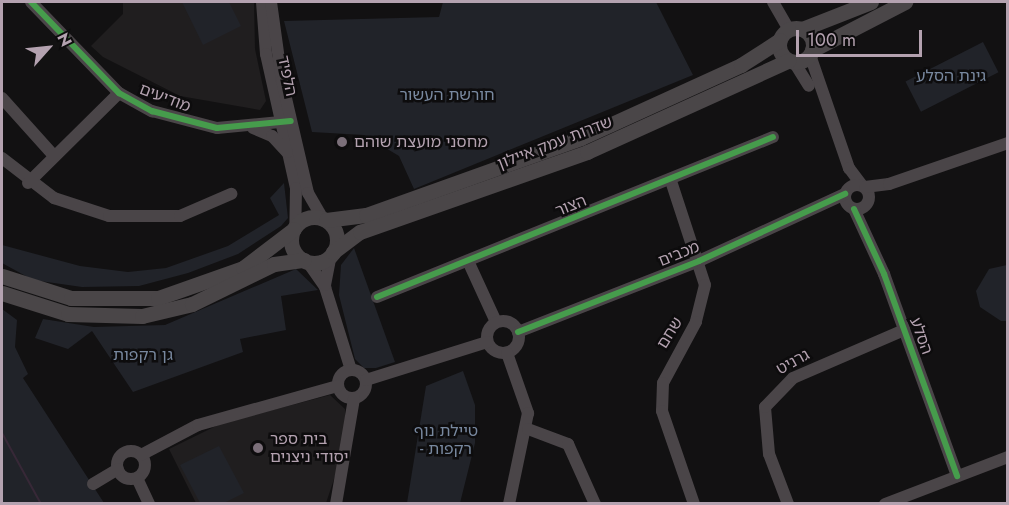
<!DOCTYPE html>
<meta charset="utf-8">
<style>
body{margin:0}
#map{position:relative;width:1009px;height:505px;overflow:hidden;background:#121112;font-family:Jost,"Noto Sans Hebrew",sans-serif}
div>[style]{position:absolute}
.built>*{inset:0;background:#201e1f}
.green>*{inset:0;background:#212329;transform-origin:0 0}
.stream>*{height:2px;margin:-1px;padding:0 1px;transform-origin:1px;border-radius:1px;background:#372837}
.minor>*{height:12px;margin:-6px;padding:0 6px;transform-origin:6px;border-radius:6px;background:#4a4548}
.minor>.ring{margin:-6px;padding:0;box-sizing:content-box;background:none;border:12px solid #4a4548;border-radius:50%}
.major>*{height:15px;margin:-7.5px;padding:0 7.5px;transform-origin:7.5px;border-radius:7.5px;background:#4a4648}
.major>.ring{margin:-7.5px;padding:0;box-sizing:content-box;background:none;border:15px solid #4a4648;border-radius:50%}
.cycleway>*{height:6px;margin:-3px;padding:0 3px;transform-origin:3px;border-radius:3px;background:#469c4c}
.dots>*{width:16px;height:16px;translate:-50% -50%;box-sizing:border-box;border:3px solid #0d0c0d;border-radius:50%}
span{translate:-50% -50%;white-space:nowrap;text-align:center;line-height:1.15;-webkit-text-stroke:5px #0d0c0d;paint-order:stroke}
.street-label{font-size:16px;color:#b4a2b0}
.park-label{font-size:16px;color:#78889f}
.poi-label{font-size:16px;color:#b4a2b0}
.left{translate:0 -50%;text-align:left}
.frame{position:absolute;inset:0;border:3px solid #b4a2b0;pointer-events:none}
.north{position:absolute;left:18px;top:18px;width:60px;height:60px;-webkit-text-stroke:4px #0d0c0d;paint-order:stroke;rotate:63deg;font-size:16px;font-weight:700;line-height:24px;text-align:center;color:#b4a2b0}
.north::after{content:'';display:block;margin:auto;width:21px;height:27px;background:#b4a2b0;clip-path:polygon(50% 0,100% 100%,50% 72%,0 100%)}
.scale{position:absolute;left:796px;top:30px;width:126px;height:27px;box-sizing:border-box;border:3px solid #b4a2b0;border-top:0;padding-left:8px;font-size:18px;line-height:21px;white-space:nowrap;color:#b4a2b0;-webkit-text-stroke:4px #0d0c0d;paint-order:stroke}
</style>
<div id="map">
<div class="built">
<div style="clip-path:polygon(123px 2px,254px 2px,255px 49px,266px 101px,260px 110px,180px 96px,103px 57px,91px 46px,123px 14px)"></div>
<div style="clip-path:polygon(330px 395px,345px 409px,345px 446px,326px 503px,196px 503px,169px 449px,220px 424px)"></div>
</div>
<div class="green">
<div style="clip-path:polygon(182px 2px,229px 2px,241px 26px,203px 45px)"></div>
<div style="clip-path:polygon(443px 2px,656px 2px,693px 75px,414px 189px,399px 156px,364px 135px,312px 132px,284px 21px,439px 17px)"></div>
<div style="left:983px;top:42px;width:34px;height:87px;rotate:63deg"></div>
<div style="clip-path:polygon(284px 183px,288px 218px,281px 226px,238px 254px,188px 273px,139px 286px,82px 287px,33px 280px,2px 263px,2px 245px,80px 266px,128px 272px,166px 268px,228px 246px,279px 215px,270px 198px)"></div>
<div style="clip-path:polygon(354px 248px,395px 362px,376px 368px,364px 368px,355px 359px,339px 295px,341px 265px)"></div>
<div style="clip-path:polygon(1007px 265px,1007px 321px,1001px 321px,980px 307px,976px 291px,989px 269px)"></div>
<div style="clip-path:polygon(296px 269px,318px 290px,281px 296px,286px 330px,240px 339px,243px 352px,133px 392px,92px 331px,68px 349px,35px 338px,43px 319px,94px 327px,165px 325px)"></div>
<div style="clip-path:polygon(2px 309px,17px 320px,15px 347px,28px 374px,23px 378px,104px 503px,2px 503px)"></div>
<div style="clip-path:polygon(463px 371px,475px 405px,475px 443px,460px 503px,407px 503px,426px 386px)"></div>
<div style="clip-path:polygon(219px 446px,244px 493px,224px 503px,200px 503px,180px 465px)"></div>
</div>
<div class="stream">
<div style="left:2px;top:433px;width:81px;rotate:61.2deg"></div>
</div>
<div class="minor">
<div style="left:31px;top:2px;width:127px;rotate:46deg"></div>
<div style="left:119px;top:93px;width:38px;rotate:29deg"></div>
<div style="left:152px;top:111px;width:67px;rotate:14.7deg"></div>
<div style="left:217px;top:128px;width:74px;rotate:-5.4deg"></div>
<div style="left:262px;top:2px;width:52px;rotate:85.6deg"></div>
<div style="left:266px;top:54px;width:137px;rotate:77.4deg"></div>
<div style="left:296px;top:188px;width:39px;rotate:91deg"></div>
<div style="left:271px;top:2px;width:80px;rotate:82.1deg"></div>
<div style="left:282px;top:81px;width:115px;rotate:76.9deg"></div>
<div style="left:308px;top:193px;width:30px;rotate:60deg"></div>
<div style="left:773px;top:2px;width:32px;rotate:60deg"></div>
<div style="left:810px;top:55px;width:120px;rotate:71deg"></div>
<div style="left:849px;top:168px;width:21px;rotate:53deg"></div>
<div style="left:794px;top:62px;width:28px;rotate:58deg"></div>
<div style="left:2px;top:98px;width:78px;rotate:48.1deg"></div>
<div style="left:253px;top:128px;width:21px;rotate:23deg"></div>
<div style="left:272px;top:136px;width:22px;rotate:47deg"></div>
<div style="left:2px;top:158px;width:66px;rotate:37.6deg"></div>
<div style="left:54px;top:198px;width:58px;rotate:18.1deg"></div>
<div style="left:109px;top:216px;width:71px"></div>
<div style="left:180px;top:216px;width:56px;rotate:-23.3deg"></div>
<div style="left:671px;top:181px;width:109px;rotate:71.9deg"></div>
<div style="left:705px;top:285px;width:38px;rotate:104deg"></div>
<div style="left:696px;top:322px;width:69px;rotate:118.4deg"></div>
<div style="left:663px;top:383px;width:28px;rotate:92deg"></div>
<div style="left:662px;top:411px;width:98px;rotate:71deg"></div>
<div style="left:28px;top:183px;width:128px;rotate:-44.7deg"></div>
<div class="ring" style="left:845px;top:185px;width:12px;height:12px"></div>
<div style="left:865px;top:187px;width:24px;rotate:-7deg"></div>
<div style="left:889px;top:184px;width:126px;rotate:-19deg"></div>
<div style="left:854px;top:209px;width:72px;rotate:65.2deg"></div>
<div style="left:884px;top:274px;width:215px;rotate:70.1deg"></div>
<div style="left:307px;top:261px;width:32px;rotate:55deg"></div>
<div style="left:325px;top:287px;width:87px;rotate:72.6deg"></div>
<div style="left:468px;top:261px;width:67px;rotate:65.3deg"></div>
<div style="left:325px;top:285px;width:31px;rotate:-79deg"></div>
<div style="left:377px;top:297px;width:427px;rotate:-22deg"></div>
<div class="ring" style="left:487px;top:321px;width:20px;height:20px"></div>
<div style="left:518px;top:332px;width:194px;rotate:-21.4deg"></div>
<div style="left:699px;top:261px;width:161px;rotate:-24.7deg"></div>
<div style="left:507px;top:353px;width:64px;rotate:70.7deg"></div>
<div style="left:528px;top:413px;width:93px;rotate:101.8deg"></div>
<div class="ring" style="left:338px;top:370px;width:16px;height:16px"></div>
<div style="left:366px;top:380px;width:127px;rotate:-17.4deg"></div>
<div style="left:528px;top:429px;width:43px;rotate:20.6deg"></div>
<div style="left:568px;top:444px;width:66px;rotate:65.8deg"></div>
<div class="ring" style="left:117px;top:451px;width:16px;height:16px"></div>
<div style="left:141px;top:455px;width:64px;rotate:-27.8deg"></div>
<div style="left:198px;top:425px;width:145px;rotate:-15.6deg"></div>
<div style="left:137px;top:478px;width:29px;rotate:65deg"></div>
<div style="left:93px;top:484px;width:29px;rotate:-31deg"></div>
<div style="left:336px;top:504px;width:107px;rotate:-80.3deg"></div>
<div style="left:788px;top:504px;width:53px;rotate:-110.8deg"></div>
<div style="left:769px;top:454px;width:47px;rotate:-94.9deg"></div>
<div style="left:765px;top:407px;width:40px;rotate:-46deg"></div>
<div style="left:793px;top:378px;width:121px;rotate:-23.4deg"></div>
<div style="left:885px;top:504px;width:132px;rotate:-20.9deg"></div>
</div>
<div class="major">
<div class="ring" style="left:779px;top:28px;width:19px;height:19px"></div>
<div style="left:802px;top:29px;width:74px;rotate:-21.4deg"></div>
<div style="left:812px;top:50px;width:105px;rotate:-27.3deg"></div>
<div class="ring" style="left:291px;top:217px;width:31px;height:31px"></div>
<div style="left:326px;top:220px;width:40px;rotate:-7.1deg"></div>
<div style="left:366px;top:215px;width:228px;rotate:-19.7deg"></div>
<div style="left:581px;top:138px;width:176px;rotate:-24.5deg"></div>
<div style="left:741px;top:65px;width:46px;rotate:-32.7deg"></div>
<div style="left:333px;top:252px;width:34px;rotate:-37deg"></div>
<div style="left:360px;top:232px;width:241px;rotate:-19.4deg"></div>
<div style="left:587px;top:152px;width:221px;rotate:-24.4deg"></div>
<div style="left:2px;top:276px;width:72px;rotate:17.7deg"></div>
<div style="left:71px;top:298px;width:87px"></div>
<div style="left:158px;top:298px;width:90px;rotate:-19.4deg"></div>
<div style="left:243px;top:268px;width:64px;rotate:-37.4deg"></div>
<div style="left:2px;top:293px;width:69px;rotate:17.7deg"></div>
<div style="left:68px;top:314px;width:74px;rotate:1.5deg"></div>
<div style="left:142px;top:316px;width:51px;rotate:-13.5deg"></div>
<div style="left:192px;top:304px;width:91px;rotate:-26deg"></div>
<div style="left:274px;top:264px;width:30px;rotate:-8deg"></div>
</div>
<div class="cycleway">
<div style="left:31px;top:2px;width:127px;rotate:46deg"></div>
<div style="left:119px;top:93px;width:38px;rotate:29deg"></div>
<div style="left:152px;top:111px;width:67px;rotate:14.7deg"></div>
<div style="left:217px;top:128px;width:74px;rotate:-5.4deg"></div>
<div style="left:854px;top:209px;width:72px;rotate:65.2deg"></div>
<div style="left:884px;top:274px;width:215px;rotate:70.1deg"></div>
<div style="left:377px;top:297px;width:427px;rotate:-22deg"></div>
<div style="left:518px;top:332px;width:194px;rotate:-21.4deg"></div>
<div style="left:699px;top:261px;width:161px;rotate:-24.7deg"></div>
</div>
<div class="dots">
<div style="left:342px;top:142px;background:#7b6f79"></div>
<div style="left:258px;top:448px;background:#7b6f79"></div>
</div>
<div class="street-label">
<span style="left:287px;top:76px;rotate:78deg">הלפיד</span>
<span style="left:165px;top:98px;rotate:21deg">מודיעים</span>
<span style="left:555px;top:143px;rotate:-21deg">שדרות עמק איילון</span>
<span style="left:571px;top:206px;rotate:-22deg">הצור</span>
<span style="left:679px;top:254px;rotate:-22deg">מכבים</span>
<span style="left:670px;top:333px;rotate:-58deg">שחם</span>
<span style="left:921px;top:336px;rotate:70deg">הסלע</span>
<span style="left:793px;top:362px;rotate:-29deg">גרניט</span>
</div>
<div class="park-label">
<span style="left:951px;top:76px">גינת הסלע</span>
<span style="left:447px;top:95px">חורשת העשור</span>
<span style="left:143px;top:355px">גן רקפות</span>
<span style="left:446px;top:440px">טיילת נוף<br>- רקפות</span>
</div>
<div class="poi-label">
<span class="left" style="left:354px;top:142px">מחסני מועצת שוהם</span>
<span class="left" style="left:270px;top:448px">בית ספר<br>יסודי ניצנים</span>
</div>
<div class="frame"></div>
<div class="north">N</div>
<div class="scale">100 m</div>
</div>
